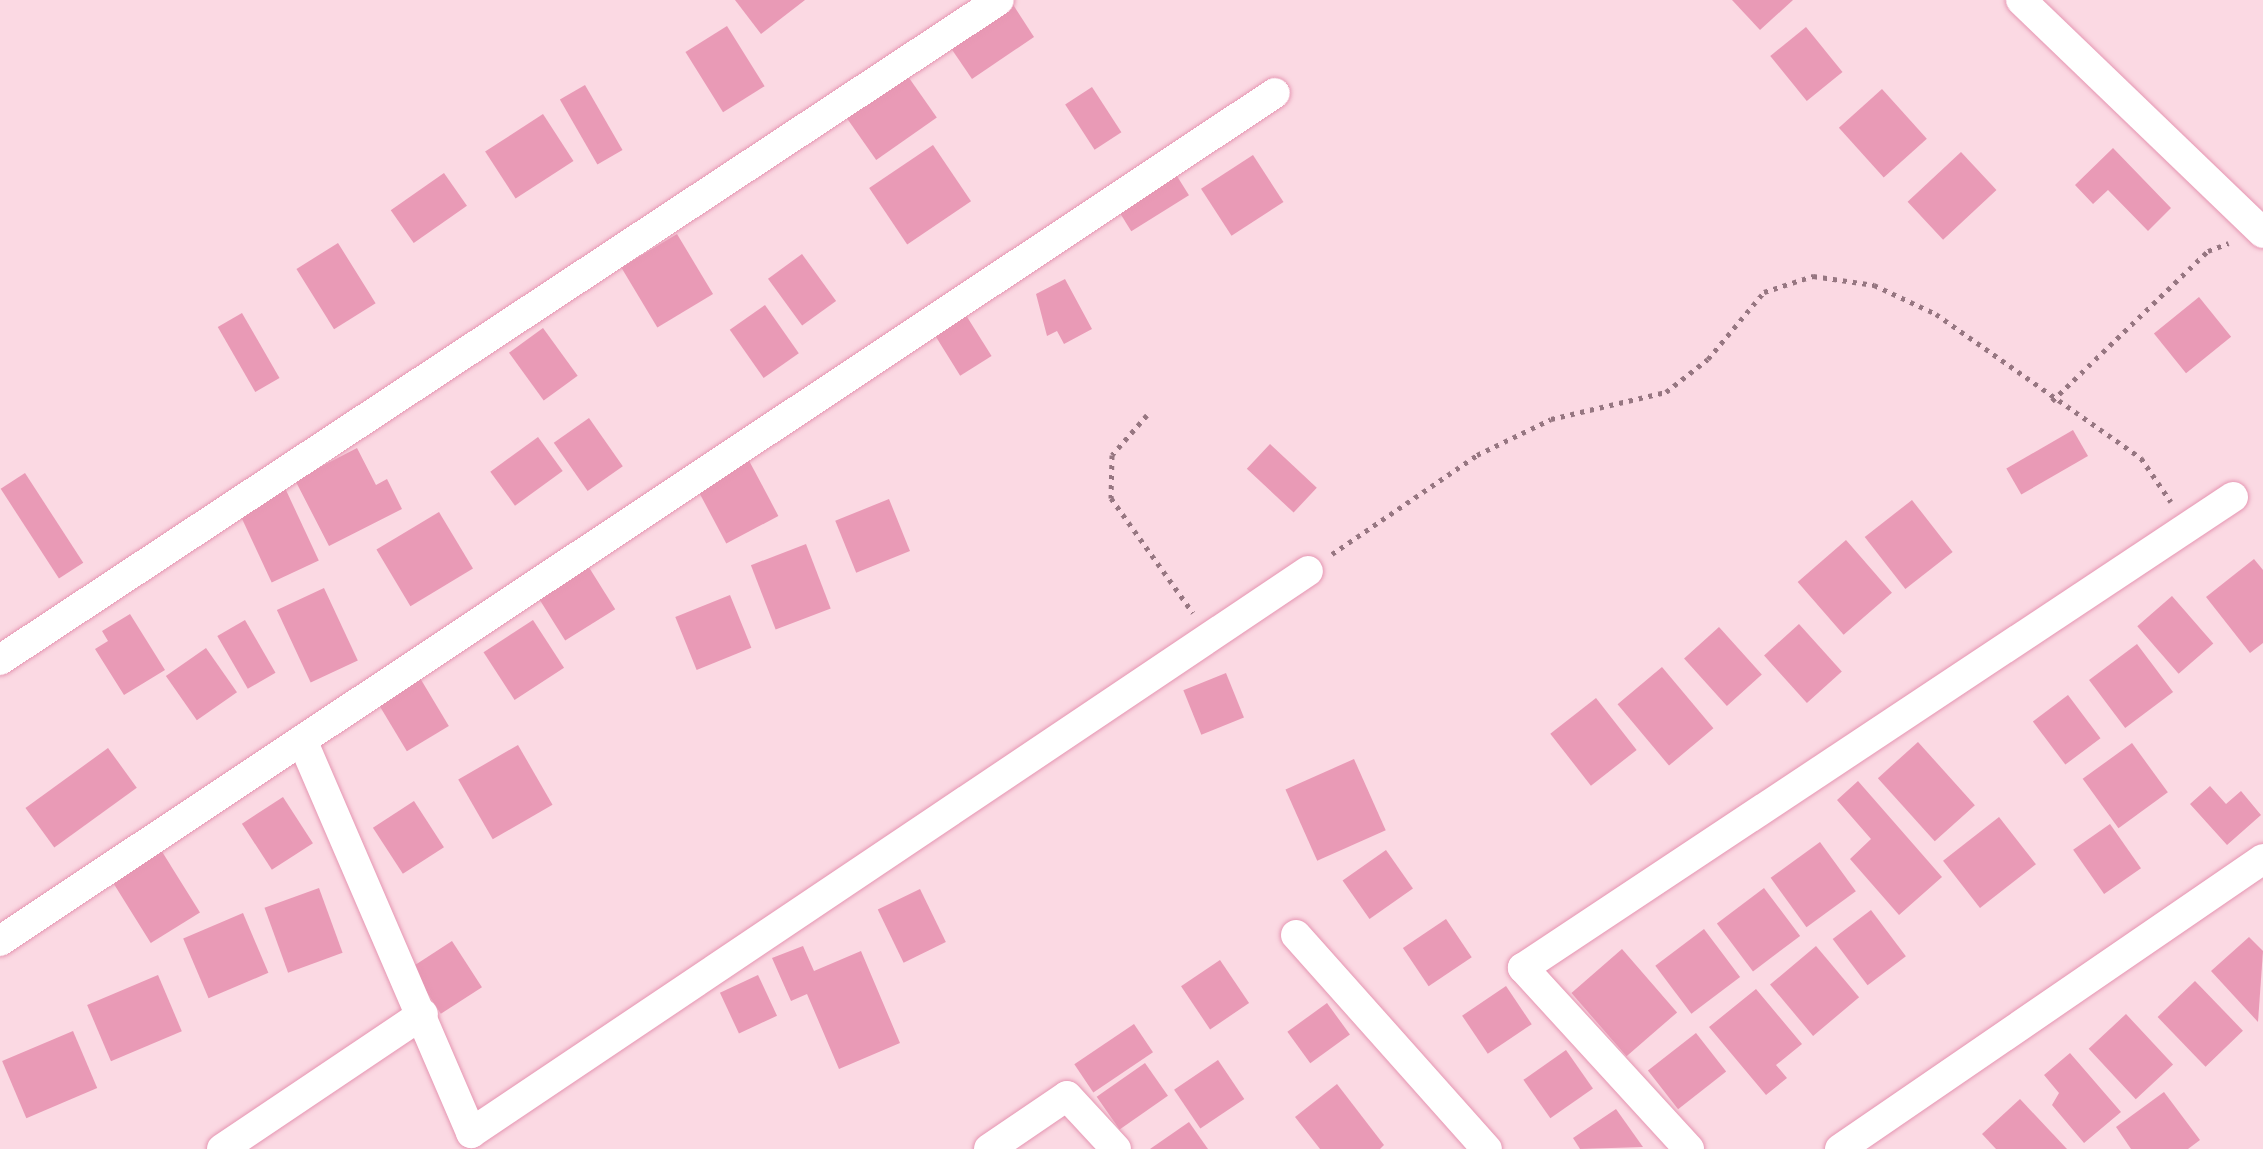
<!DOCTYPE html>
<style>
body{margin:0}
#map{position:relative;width:2263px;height:1149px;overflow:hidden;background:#fbd9e3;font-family:Ubuntu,sans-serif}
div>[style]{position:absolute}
.building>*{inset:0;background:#e99ab6;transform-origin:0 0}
.path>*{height:5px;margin-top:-2.5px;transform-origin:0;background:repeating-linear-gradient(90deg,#967681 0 4px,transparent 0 10px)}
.roads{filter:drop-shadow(0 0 2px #e596b2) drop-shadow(0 0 2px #e596b2)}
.street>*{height:30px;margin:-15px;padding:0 15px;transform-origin:15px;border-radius:15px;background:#fff}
span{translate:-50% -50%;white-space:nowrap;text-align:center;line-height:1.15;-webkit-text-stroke:6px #fff;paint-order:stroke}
</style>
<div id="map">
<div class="building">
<div style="clip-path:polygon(735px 0,805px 0,761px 34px)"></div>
<div style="clip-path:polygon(1010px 0,1034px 37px,972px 79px,942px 35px)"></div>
<div style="clip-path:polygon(1732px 0,1793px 0,1760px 30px)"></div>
<div style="left:727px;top:26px;width:71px;height:49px;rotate:58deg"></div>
<div style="left:1806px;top:27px;width:58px;height:46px;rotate:51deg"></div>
<div style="left:907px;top:75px;width:52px;height:74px;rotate:55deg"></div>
<div style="left:585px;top:85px;width:75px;height:29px;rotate:60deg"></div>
<div style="left:1092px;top:87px;width:54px;height:32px;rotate:57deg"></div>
<div style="left:1882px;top:89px;width:67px;height:58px;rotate:48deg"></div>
<div style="left:543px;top:114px;width:56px;height:69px;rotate:57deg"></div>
<div style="left:933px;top:145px;width:68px;height:77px;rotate:56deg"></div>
<div style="clip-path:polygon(2113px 148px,2171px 208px,2148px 231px,2108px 190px,2093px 204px,2075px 185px)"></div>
<div style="left:1961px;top:152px;width:52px;height:73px;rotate:47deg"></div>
<div style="left:1253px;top:155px;width:56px;height:62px;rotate:57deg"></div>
<div style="left:1172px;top:168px;width:32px;height:68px;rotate:58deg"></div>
<div style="left:444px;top:173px;width:40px;height:65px;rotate:55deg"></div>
<div style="left:677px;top:234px;width:70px;height:65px;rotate:59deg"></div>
<div style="left:338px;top:243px;width:71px;height:49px;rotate:58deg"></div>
<div style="left:802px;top:254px;width:58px;height:42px;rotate:54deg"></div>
<div style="clip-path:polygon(1065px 279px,1092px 329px,1064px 344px,1057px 331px,1047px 336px,1036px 294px)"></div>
<div style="left:2199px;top:297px;width:51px;height:58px;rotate:51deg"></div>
<div style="left:765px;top:305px;width:59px;height:43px;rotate:55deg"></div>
<div style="left:964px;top:312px;width:52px;height:37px;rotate:58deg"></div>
<div style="left:242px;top:313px;width:75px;height:28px;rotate:60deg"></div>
<div style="left:543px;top:328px;width:59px;height:42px;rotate:54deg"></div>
<div style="left:589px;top:418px;width:59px;height:43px;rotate:55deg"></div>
<div style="left:2073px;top:430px;width:30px;height:77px;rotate:60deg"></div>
<div style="left:538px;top:437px;width:42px;height:59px;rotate:54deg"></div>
<div style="left:1270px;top:444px;width:64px;height:34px;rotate:43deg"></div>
<div style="clip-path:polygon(357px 448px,376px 485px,387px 479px,402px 509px,329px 546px,295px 480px)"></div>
<div style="left:746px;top:455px;width:69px;height:59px;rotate:62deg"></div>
<div style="left:25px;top:473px;width:107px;height:29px;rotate:57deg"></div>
<div style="left:285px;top:488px;width:80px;height:52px;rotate:65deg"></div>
<div style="left:889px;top:499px;width:56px;height:58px;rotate:68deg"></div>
<div style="left:1912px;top:500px;width:66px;height:60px;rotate:52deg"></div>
<div style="left:439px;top:512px;width:66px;height:73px;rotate:59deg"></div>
<div style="left:1846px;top:540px;width:70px;height:64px;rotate:49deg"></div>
<div style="left:806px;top:544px;width:69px;height:59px;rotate:69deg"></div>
<div style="clip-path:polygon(2254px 559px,2263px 570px,2263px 643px,2250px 653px,2206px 597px)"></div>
<div style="left:585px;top:561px;width:57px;height:59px;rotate:58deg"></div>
<div style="left:324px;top:588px;width:80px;height:52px;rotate:65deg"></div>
<div style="left:730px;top:595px;width:57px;height:59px;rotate:68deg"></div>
<div style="left:2172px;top:596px;width:63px;height:46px;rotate:49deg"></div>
<div style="clip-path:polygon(130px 614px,165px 670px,124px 695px,95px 649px,108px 641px,102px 631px)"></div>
<div style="left:245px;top:620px;width:61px;height:32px;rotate:60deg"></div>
<div style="left:533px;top:620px;width:57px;height:59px;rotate:57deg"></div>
<div style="left:1799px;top:624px;width:64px;height:47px;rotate:48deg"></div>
<div style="left:1719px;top:627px;width:64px;height:47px;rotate:48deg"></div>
<div style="left:2137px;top:644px;width:60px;height:60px;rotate:53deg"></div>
<div style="left:206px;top:648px;width:54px;height:49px;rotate:55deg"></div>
<div style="left:1662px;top:667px;width:80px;height:58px;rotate:50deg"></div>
<div style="left:1226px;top:673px;width:48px;height:46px;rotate:68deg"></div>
<div style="left:420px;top:678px;width:56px;height:49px;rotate:59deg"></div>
<div style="left:2068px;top:695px;width:54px;height:44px;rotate:53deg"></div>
<div style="left:1596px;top:698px;width:66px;height:58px;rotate:52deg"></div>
<div style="left:1918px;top:742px;width:85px;height:54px;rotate:48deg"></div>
<div style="left:2132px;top:743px;width:61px;height:61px;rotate:54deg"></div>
<div style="left:518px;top:745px;width:69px;height:69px;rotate:60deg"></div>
<div style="left:108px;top:748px;width:49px;height:102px;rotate:54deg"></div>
<div style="left:1354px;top:759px;width:78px;height:75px;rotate:66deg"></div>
<div style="clip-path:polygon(1858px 781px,1942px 877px,1899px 915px,1850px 859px,1871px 839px,1837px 800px)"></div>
<div style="clip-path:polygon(2210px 786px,2226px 804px,2241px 791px,2261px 815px,2227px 845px,2190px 804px)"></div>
<div style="left:283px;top:797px;width:55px;height:49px;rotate:57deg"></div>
<div style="left:414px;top:801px;width:55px;height:49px;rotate:57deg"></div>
<div style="left:1999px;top:817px;width:60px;height:71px;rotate:52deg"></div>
<div style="left:2110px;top:824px;width:54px;height:45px;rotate:55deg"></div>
<div style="left:156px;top:842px;width:83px;height:58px;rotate:58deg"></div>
<div style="left:1820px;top:842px;width:61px;height:61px;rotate:54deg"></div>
<div style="left:1386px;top:850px;width:47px;height:53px;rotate:55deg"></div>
<div style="left:319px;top:888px;width:69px;height:58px;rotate:70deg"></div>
<div style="left:1764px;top:888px;width:60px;height:59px;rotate:53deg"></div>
<div style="left:920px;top:889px;width:59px;height:47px;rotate:64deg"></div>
<div style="left:1871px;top:910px;width:58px;height:48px;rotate:53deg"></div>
<div style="left:243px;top:913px;width:65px;height:65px;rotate:67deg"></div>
<div style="left:1446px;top:919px;width:46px;height:52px;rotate:56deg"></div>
<div style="left:1704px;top:929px;width:60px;height:61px;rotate:53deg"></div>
<div style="clip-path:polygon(2249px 937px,2263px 951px,2258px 1022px,2211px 971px)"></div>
<div style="left:452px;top:941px;width:55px;height:49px;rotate:57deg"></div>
<div style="clip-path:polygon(803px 946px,814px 971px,861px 951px,900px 1043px,839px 1069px,807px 994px,791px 1001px,772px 958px)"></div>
<div style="left:1816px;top:946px;width:67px;height:60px;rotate:50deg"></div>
<div style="left:1622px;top:949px;width:84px;height:67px;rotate:49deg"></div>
<div style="left:1220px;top:960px;width:52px;height:47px;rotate:56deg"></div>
<div style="left:158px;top:975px;width:61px;height:77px;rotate:67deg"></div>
<div style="left:758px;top:975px;width:45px;height:42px;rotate:65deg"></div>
<div style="left:2195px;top:981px;width:69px;height:52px;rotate:46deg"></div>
<div style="left:1506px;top:986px;width:46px;height:53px;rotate:56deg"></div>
<div style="clip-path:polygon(1756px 989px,1802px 1044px,1776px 1065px,1787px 1078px,1766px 1095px,1709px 1027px)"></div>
<div style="left:1327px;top:1003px;width:39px;height:49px;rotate:54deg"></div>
<div style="left:2126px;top:1014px;width:69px;height:51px;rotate:47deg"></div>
<div style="left:1134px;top:1024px;width:34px;height:72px;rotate:56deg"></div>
<div style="left:73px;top:1031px;width:62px;height:77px;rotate:67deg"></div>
<div style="left:1696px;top:1033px;width:49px;height:61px;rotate:52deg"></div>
<div style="left:1566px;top:1050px;width:47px;height:52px;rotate:55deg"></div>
<div style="clip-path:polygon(2070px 1053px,2121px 1112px,2084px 1143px,2052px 1105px,2059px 1093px,2044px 1075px)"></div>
<div style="left:1218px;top:1060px;width:47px;height:53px;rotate:56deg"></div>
<div style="left:1145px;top:1063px;width:40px;height:59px;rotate:55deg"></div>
<div style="clip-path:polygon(1337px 1084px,1384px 1145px,1380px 1149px,1320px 1149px,1295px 1117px)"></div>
<div style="clip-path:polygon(2164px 1092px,2200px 1140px,2188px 1149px,2131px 1149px,2116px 1127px)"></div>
<div style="clip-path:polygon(2020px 1099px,2067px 1149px,1996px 1149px,1982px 1134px)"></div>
<div style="clip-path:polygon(1616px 1109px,1643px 1147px,1580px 1149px,1573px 1138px)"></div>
<div style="clip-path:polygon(1189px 1122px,1208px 1149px,1150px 1149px)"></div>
</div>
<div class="path">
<div style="left:2052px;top:401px;width:216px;rotate:-43.9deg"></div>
<div style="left:2208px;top:251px;width:22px;rotate:-21deg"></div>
<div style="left:1147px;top:415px;width:53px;rotate:131.2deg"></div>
<div style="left:1112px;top:455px;width:43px;rotate:91.3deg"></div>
<div style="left:1111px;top:498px;width:141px;rotate:54.5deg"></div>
<div style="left:1332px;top:554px;width:176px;rotate:-34.3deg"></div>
<div style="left:1477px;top:455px;width:82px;rotate:-25.9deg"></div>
<div style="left:1551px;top:419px;width:118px;rotate:-13.2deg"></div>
<div style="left:1666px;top:392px;width:53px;rotate:-38.2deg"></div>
<div style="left:1708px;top:359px;width:87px;rotate:-50.1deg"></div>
<div style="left:1764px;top:292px;width:52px;rotate:-18.1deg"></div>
<div style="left:1813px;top:276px;width:62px;rotate:8.4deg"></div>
<div style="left:1874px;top:285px;width:68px;rotate:25.1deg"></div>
<div style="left:1936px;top:314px;width:251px;rotate:35.1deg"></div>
<div style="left:2141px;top:458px;width:53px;rotate:55.7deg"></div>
</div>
<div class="roads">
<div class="street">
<div style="left:2021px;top:0;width:336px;rotate:43.9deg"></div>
<div style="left:0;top:660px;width:1197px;rotate:-33.45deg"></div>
<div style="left:302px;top:740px;width:428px;rotate:66.7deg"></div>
<div style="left:471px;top:1133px;width:1008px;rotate:-33.88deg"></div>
<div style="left:1296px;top:935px;width:287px;rotate:48.3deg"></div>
<div style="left:0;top:941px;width:1531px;rotate:-33.63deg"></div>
<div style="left:222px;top:1149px;width:242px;rotate:-33.9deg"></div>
<div style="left:989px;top:1149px;width:94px;rotate:-34.2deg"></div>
<div style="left:1067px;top:1096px;width:72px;rotate:47.2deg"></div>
<div style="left:1689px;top:1149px;width:246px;rotate:-132.5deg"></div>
<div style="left:1523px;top:968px;width:852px;rotate:-33.56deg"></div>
<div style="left:1840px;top:1149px;width:513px;rotate:-34.43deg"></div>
</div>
</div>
</div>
